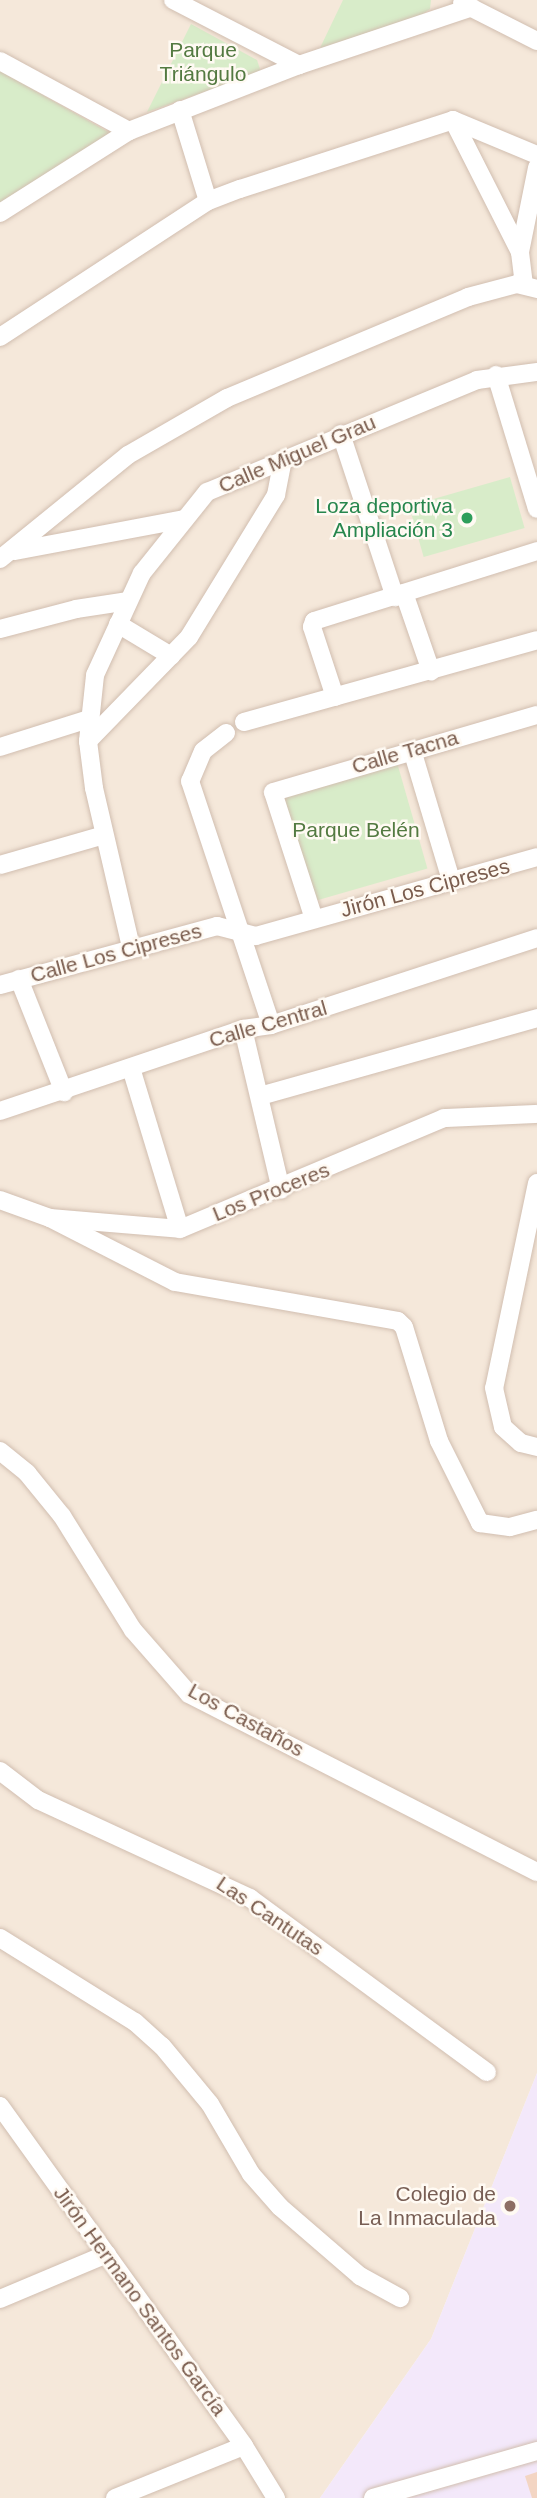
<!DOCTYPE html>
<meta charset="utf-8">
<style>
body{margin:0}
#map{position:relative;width:537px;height:2498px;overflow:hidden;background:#fdf6ec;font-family:Helvetica,sans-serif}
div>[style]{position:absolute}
.residential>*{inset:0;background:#f5e8da}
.education>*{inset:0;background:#f3e8fa}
.green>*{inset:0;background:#d8ecc9;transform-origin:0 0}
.building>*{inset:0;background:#f3d5c3}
.roads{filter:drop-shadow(0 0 2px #d1beb0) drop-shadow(0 0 2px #d1beb0)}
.minor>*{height:18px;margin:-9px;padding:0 9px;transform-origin:9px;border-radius:9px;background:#fff}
.dots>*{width:19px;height:19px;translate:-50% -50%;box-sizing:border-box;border:4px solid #fffaf3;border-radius:50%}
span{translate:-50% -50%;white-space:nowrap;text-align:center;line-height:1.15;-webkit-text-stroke:5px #fffaf3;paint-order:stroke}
.park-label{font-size:21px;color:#537a41}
.street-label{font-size:21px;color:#7a5c4d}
.leisure-label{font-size:21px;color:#27864d}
.right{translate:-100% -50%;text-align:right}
.education-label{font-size:21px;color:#785e54}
</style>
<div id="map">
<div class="residential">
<div style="clip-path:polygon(0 0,537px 0,537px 2073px,431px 2339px,320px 2498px,0 2498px)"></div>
</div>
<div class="education">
<div style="clip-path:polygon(537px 2073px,537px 2498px,320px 2498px,431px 2339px)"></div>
</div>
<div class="green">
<div style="clip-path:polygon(343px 0,431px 0,430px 9px,417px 18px,320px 48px)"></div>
<div style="clip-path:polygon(191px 24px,257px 60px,261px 72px,147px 112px)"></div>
<div style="clip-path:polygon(0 71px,110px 133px,0 203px)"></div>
<div style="left:510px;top:477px;width:53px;height:105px;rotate:74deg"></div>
<div style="left:396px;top:759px;width:114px;height:120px;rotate:74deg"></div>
</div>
<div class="building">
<div style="clip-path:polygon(537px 2472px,537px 2498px,532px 2498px,525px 2476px)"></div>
</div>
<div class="roads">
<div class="minor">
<div style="left:173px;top:0;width:142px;rotate:27.3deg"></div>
<div style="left:462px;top:3px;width:84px;rotate:26.9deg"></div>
<div style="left:0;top:61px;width:147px;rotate:28.5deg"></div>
<div style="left:180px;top:110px;width:95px;rotate:72.9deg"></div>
<div style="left:453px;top:120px;width:148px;rotate:63.1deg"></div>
<div style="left:0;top:213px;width:153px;rotate:-32.4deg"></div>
<div style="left:129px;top:131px;width:182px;rotate:-21.2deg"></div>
<div style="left:299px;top:65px;width:182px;rotate:-18.5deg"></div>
<div style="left:524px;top:285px;width:33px;rotate:-97deg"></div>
<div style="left:520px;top:252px;width:86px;rotate:-78.6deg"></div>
<div style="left:0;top:337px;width:249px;rotate:-33.2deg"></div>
<div style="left:208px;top:201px;width:34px;rotate:-21deg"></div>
<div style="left:240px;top:189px;width:224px;rotate:-17.9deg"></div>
<div style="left:453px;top:120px;width:91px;rotate:22.6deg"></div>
<div style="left:496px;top:375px;width:140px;rotate:73deg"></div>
<div style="left:341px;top:434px;width:172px;rotate:71.7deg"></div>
<div style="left:15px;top:551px;width:172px;rotate:-10.7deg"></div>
<div style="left:0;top:559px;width:165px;rotate:-39.1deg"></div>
<div style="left:128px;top:455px;width:114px;rotate:-29.9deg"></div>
<div style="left:227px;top:398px;width:261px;rotate:-22.7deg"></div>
<div style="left:468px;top:297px;width:51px;rotate:-14.9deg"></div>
<div style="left:517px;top:284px;width:21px;rotate:14deg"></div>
<div style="left:404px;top:593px;width:83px;rotate:70.9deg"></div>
<div style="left:118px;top:624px;width:62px;rotate:31.1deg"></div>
<div style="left:0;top:629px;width:79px;rotate:-14.7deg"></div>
<div style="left:76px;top:609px;width:53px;rotate:-8.7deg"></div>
<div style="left:335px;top:697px;width:74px;rotate:-108.2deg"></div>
<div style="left:312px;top:627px;width:6px;rotate:-72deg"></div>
<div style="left:314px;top:621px;width:234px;rotate:-17.4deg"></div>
<div style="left:244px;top:722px;width:304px;rotate:-15.6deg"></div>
<div style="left:226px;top:733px;width:29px;rotate:142deg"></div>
<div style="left:203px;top:751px;width:33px;rotate:113deg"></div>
<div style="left:190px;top:781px;width:257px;rotate:71.6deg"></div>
<div style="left:88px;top:741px;width:145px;rotate:-45.8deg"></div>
<div style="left:189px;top:637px;width:167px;rotate:-58.5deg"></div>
<div style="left:276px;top:495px;width:36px;rotate:-79deg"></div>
<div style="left:0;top:747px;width:93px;rotate:-17.5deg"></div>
<div style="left:412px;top:750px;width:136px;rotate:73.3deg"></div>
<div style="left:0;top:865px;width:108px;rotate:-16.1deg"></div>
<div style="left:314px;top:919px;width:133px;rotate:-107.9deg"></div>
<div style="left:273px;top:792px;width:275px;rotate:-16.3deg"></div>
<div style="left:131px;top:947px;width:163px;rotate:-103.1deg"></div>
<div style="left:94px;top:788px;width:47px;rotate:-97.3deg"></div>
<div style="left:88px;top:741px;width:66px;rotate:-83.9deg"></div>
<div style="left:95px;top:675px;width:112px;rotate:-65.3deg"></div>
<div style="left:142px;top:573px;width:104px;rotate:-51.3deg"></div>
<div style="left:207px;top:492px;width:292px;rotate:-22.5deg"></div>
<div style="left:477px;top:380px;width:61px;rotate:-7.6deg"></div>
<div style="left:19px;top:979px;width:122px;rotate:68.3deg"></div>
<div style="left:0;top:985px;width:225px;rotate:-15.2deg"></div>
<div style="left:217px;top:926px;width:40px;rotate:14.4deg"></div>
<div style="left:256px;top:936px;width:292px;rotate:-15.7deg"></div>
<div style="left:243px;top:1029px;width:165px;rotate:76.7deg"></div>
<div style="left:131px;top:1068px;width:168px;rotate:73.1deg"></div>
<div style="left:260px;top:1096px;width:288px;rotate:-15.7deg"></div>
<div style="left:0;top:1111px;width:256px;rotate:-18.6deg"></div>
<div style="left:243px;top:1029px;width:28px;rotate:-8deg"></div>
<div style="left:271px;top:1025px;width:280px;rotate:-18.1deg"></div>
<div style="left:537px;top:1183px;width:209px;rotate:101.8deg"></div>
<div style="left:494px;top:1388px;width:40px;rotate:77deg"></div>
<div style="left:503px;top:1427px;width:24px;rotate:42deg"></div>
<div style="left:521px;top:1443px;width:16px;rotate:14deg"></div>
<div style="left:0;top:1200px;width:53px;rotate:19.8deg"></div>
<div style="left:50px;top:1218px;width:130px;rotate:4.8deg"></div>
<div style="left:180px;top:1229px;width:286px;rotate:-22.8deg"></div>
<div style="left:444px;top:1118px;width:93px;rotate:-2.5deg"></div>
<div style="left:50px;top:1218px;width:140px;rotate:27.1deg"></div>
<div style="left:175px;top:1282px;width:226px;rotate:9.9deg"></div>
<div style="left:398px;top:1321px;width:8px;rotate:45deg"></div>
<div style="left:404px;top:1327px;width:119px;rotate:72.9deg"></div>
<div style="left:439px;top:1441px;width:92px;rotate:63.4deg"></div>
<div style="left:480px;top:1523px;width:30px;rotate:8deg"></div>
<div style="left:510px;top:1527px;width:28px;rotate:-15deg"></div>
<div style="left:0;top:1451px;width:35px;rotate:39deg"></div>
<div style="left:27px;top:1473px;width:55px;rotate:50.9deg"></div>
<div style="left:62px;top:1516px;width:134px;rotate:58.1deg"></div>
<div style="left:133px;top:1630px;width:85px;rotate:48.8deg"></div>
<div style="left:189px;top:1694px;width:391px;rotate:27.1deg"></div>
<div style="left:0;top:1771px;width:48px;rotate:37.3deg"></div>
<div style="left:38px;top:1800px;width:234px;rotate:24.8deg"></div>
<div style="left:250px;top:1898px;width:294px;rotate:36.3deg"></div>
<div style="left:0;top:1938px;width:159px;rotate:31.9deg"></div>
<div style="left:135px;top:2022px;width:36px;rotate:42deg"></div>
<div style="left:162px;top:2046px;width:75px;rotate:50.4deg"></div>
<div style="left:210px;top:2104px;width:81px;rotate:59.6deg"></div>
<div style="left:251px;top:2174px;width:44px;rotate:48.7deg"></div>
<div style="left:280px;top:2207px;width:106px;rotate:40.8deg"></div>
<div style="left:360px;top:2276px;width:46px;rotate:28.8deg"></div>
<div style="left:0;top:2106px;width:418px;rotate:54.3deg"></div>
<div style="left:244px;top:2446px;width:61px;rotate:58.4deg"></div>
<div style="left:0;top:2299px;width:116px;rotate:-22.8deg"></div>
<div style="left:115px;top:2498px;width:139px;rotate:-22deg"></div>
<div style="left:373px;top:2498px;width:171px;rotate:-16deg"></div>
</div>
</div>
<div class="dots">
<div style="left:467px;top:518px;background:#2e9e5b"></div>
<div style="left:510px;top:2206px;background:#8d6e63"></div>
</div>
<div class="park-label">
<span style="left:203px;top:62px">Parque<br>Triángulo</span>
<span style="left:356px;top:830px">Parque Belén</span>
</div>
<div class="street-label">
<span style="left:297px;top:454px;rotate:-23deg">Calle Miguel Grau</span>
<span style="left:405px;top:752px;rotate:-16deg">Calle Tacna</span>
<span style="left:425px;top:888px;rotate:-15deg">Jirón Los Cipreses</span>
<span style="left:116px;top:953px;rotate:-15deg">Calle Los Cipreses</span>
<span style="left:268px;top:1024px;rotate:-16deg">Calle Central</span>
<span style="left:271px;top:1192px;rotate:-22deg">Los Proceres</span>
<span style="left:246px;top:1720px;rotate:29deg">Los Castaños</span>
<span style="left:270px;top:1916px;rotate:34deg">Las Cantutas</span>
<span style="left:140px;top:2301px;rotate:54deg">Jirón Hermano Santos García</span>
</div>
<div class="leisure-label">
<span class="right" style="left:453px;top:518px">Loza deportiva<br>Ampliación 3</span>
</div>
<div class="education-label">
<span class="right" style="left:496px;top:2206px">Colegio de<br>La Inmaculada</span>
</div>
</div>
